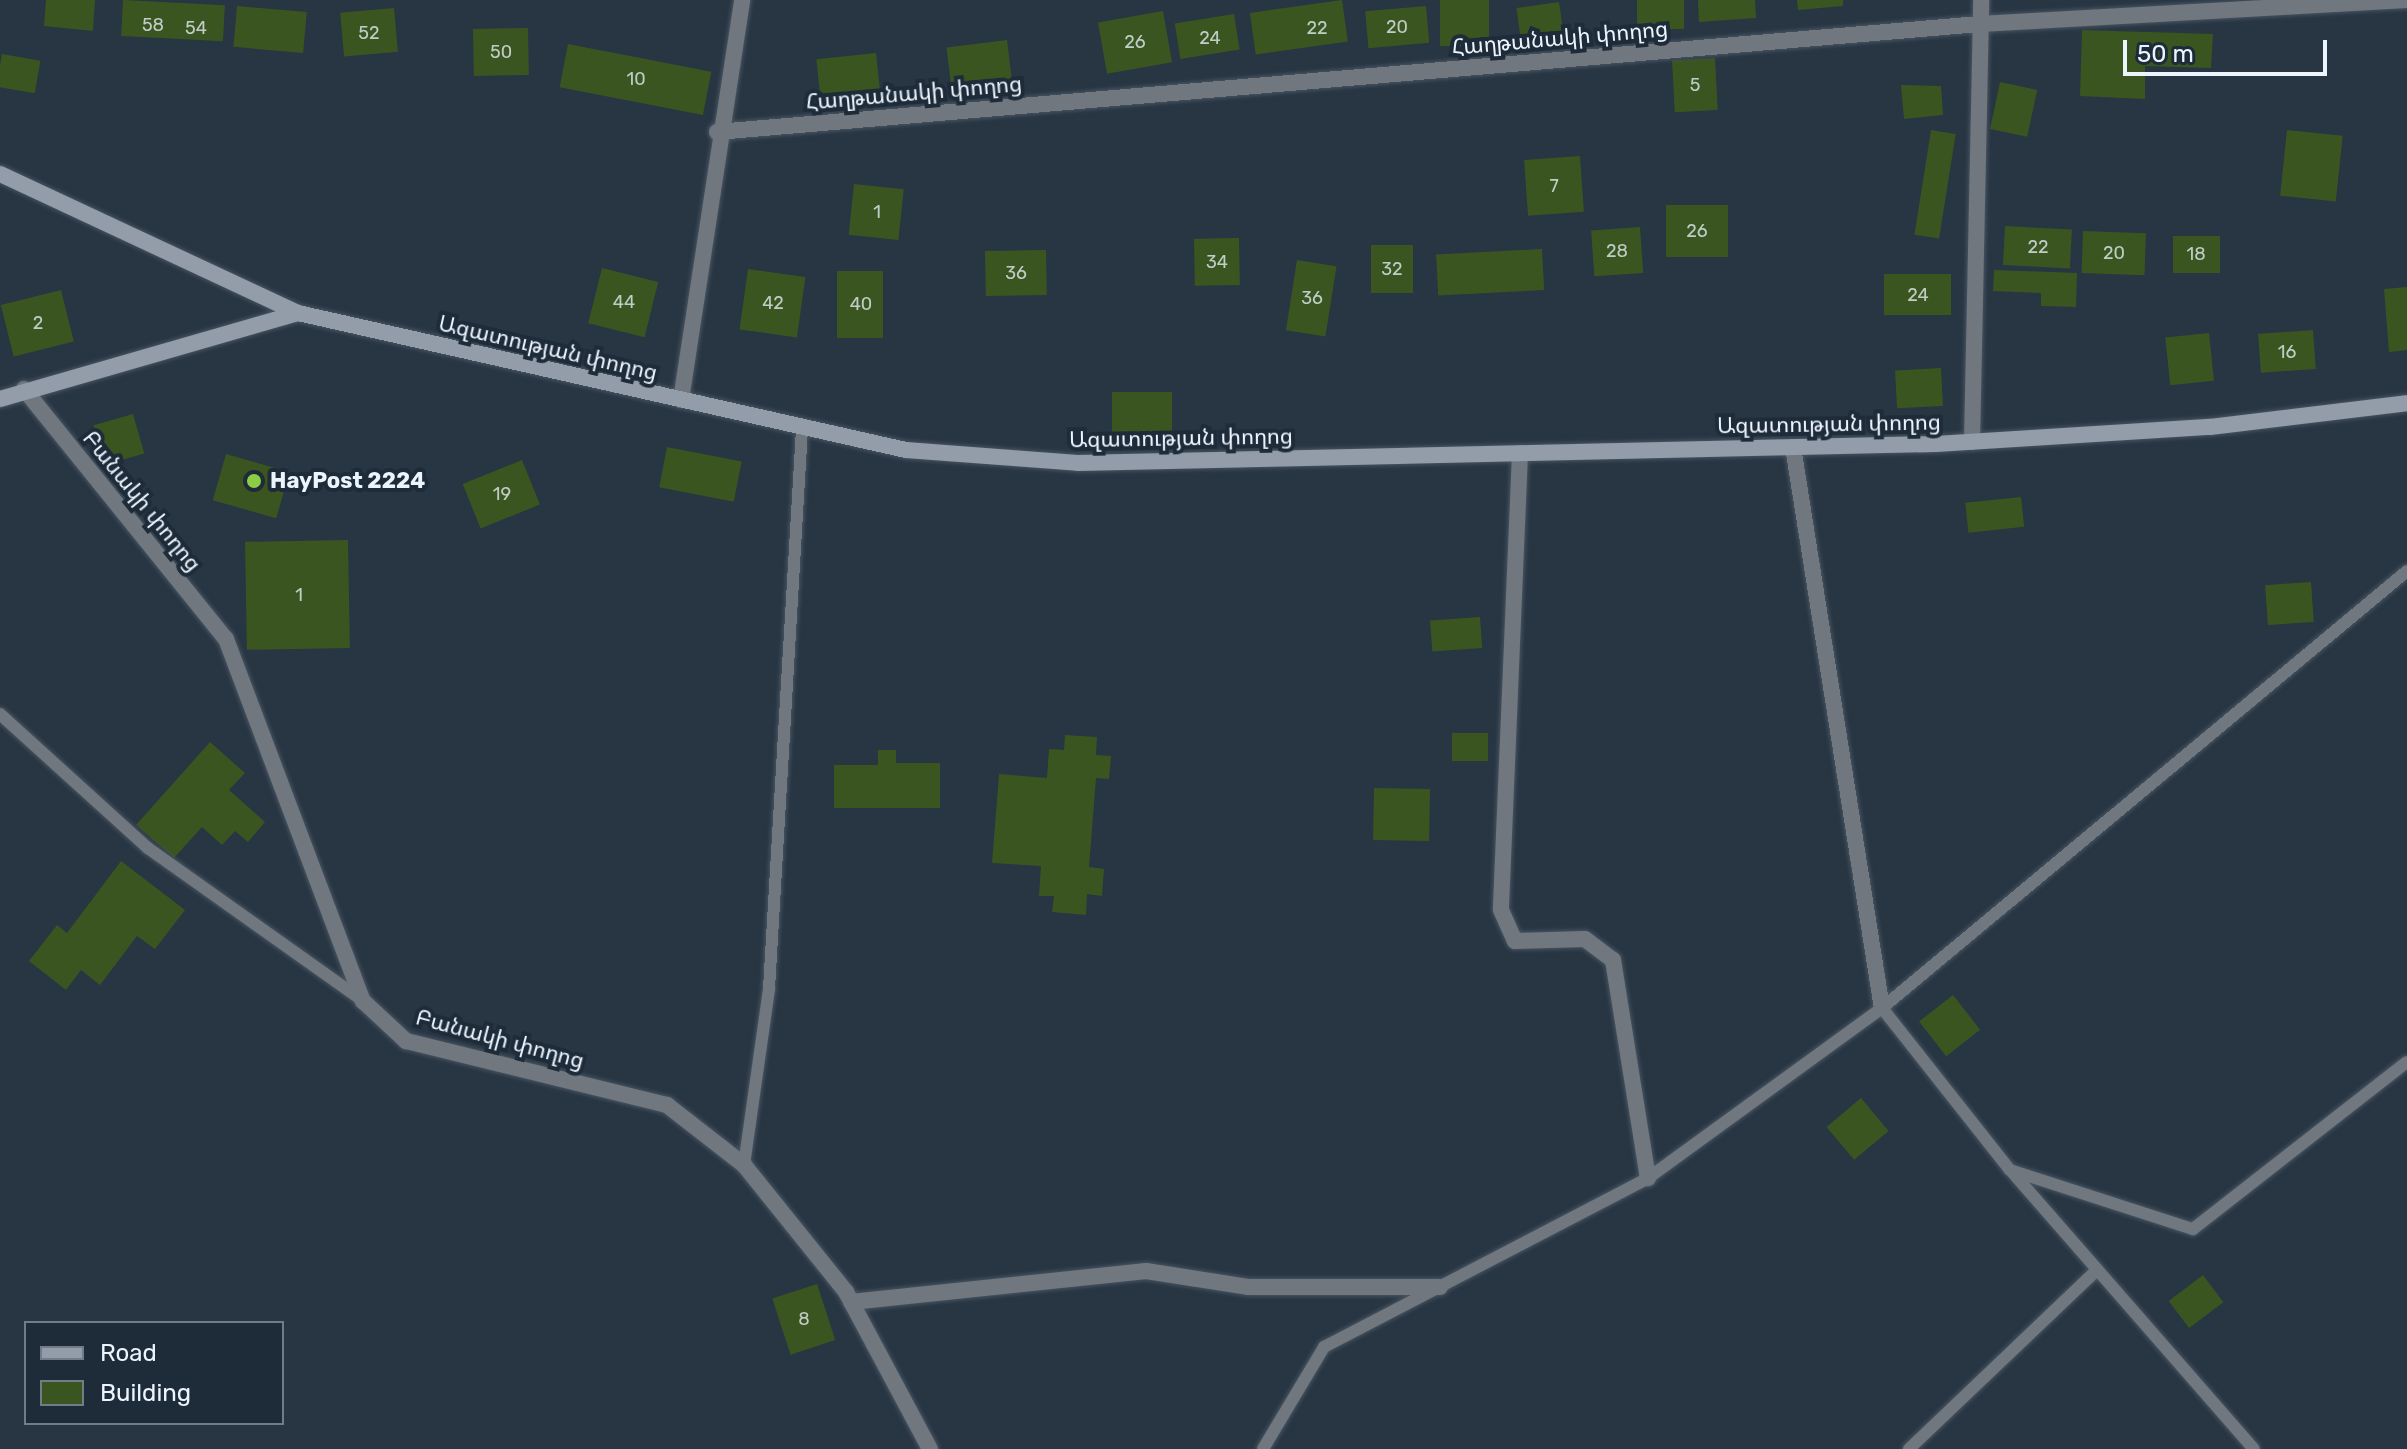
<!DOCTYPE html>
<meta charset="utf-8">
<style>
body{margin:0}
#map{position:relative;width:2407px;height:1449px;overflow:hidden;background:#283543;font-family:Rubik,"Noto Sans Armenian",sans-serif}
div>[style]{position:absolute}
.building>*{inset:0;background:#3b5521;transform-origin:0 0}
.roads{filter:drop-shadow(0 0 2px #475461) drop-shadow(0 0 2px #475461)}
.lane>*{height:12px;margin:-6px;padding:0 6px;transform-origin:6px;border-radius:6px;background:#71777f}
.street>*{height:16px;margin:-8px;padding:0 8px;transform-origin:8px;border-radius:8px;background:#71777f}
.secondary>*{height:16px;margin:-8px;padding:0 8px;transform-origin:8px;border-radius:8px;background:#939da9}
.dots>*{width:22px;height:22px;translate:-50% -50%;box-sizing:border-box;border:4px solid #1e2b39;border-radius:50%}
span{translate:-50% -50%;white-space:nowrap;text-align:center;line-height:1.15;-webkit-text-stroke:8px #1e2b39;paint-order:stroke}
.number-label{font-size:18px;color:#c0cdc7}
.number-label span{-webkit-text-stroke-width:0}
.street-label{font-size:22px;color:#ecf5fe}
.poi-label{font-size:22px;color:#ecf5fe;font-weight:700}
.left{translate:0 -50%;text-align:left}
.legend{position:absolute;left:24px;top:1321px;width:260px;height:104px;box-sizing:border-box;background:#1e2b39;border:2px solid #707c88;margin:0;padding:10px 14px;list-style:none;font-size:24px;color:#ecf5fe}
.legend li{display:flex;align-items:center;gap:16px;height:40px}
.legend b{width:40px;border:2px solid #707c88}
.scale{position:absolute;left:2123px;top:40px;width:204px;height:36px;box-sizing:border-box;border:4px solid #ecf5fe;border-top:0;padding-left:10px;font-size:24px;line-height:28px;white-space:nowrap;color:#ecf5fe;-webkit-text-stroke:6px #1e2b39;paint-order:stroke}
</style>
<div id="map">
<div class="building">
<div style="clip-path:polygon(46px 0,95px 0,93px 31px,44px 26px)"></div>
<div style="left:123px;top:0;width:102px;height:36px;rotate:3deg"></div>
<div style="left:1342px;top:0;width:42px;height:93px;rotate:82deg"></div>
<div style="left:1440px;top:0;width:49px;height:46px"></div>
<div style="left:1637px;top:0;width:47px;height:29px"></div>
<div style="clip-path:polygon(1698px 0,1755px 0,1756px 18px,1699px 22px)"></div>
<div style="clip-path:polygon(1797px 0,1843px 0,1843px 6px,1798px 10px)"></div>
<div style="left:1559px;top:2px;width:30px;height:43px;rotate:82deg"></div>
<div style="left:237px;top:6px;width:70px;height:41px;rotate:5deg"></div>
<div style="left:1426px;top:6px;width:37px;height:61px;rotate:85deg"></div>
<div style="left:394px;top:8px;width:44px;height:54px;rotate:85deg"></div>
<div style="left:1163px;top:11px;width:52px;height:66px;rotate:80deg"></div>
<div style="left:1234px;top:14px;width:36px;height:60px;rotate:81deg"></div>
<div style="left:528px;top:28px;width:47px;height:55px;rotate:89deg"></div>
<div style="clip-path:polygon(2082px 30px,2213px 34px,2211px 68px,2145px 66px,2145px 99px,2080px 96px)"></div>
<div style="left:1007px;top:40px;width:40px;height:61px;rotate:83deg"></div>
<div style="left:568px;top:44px;width:146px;height:44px;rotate:11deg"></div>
<div style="left:876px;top:53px;width:40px;height:60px;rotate:84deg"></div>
<div style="left:2px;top:54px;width:39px;height:33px;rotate:10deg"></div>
<div style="left:1715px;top:58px;width:52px;height:43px;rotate:87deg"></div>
<div style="left:2000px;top:82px;width:38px;height:48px;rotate:12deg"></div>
<div style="clip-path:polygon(1901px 85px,1941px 86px,1943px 115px,1904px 119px)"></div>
<div style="left:1931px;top:130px;width:25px;height:106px;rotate:9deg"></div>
<div style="left:2287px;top:130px;width:56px;height:66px;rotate:6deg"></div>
<div style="left:1580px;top:156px;width:56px;height:56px;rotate:86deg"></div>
<div style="left:854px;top:184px;width:50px;height:51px;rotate:6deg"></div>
<div style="left:1666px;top:205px;width:62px;height:52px"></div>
<div style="left:2005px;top:226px;width:67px;height:39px;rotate:3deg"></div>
<div style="left:1640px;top:227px;width:46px;height:49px;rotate:86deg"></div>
<div style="left:2083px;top:231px;width:63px;height:42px;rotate:2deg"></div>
<div style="left:2173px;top:236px;width:47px;height:37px"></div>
<div style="left:1239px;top:238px;width:47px;height:45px;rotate:89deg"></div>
<div style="left:1371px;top:245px;width:42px;height:48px"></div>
<div style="left:1542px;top:249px;width:41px;height:106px;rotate:87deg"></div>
<div style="left:1046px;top:250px;width:45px;height:61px;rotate:89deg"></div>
<div style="left:1297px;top:260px;width:40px;height:71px;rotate:9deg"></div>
<div style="left:602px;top:268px;width:58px;height:57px;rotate:14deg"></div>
<div style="left:748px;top:269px;width:58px;height:61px;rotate:8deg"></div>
<div style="clip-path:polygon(1994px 270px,2077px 273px,2076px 307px,2041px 306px,2041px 293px,1993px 291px)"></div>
<div style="left:837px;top:271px;width:46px;height:67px"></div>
<div style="left:1884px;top:274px;width:67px;height:41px"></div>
<div style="clip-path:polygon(2407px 287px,2407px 350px,2389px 352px,2384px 289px)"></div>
<div style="left:61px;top:290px;width:53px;height:62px;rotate:76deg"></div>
<div style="left:2313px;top:330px;width:39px;height:55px;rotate:86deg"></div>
<div style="left:2209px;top:333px;width:48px;height:44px;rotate:84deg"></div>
<div style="left:1941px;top:368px;width:38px;height:46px;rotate:87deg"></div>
<div style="left:1172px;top:392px;width:47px;height:60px;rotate:90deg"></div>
<div style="left:133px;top:414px;width:41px;height:41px;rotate:74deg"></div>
<div style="left:667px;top:447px;width:76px;height:41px;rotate:11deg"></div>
<div style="left:226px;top:454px;width:66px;height:48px;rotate:16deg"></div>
<div style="left:522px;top:460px;width:48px;height:64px;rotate:68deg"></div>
<div style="left:2021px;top:497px;width:30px;height:56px;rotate:84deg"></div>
<div style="left:348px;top:540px;width:108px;height:103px;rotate:89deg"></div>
<div style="left:2311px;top:582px;width:40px;height:46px;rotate:86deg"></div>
<div style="left:1480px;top:617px;width:31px;height:50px;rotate:86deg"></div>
<div style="left:1488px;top:733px;width:28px;height:36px;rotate:90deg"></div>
<div style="clip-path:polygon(1065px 735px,1097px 737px,1096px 755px,1111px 756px,1109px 779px,1096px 778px,1089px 867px,1104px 869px,1102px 896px,1087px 894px,1086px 915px,1052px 912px,1054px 896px,1039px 896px,1041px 866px,992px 863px,999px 774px,1047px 778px,1049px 749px,1064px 750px)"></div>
<div style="clip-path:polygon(210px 742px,245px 773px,229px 790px,265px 822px,248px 842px,235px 831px,222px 845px,202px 827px,174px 858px,136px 825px)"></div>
<div style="clip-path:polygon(878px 750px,896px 750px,896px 763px,940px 763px,940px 808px,834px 808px,834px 765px,878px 765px)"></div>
<div style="left:1374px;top:788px;width:56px;height:52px;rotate:1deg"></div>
<div style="clip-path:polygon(121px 861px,185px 910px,155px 949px,137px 936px,100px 985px,81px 970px,66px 990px,29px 961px,57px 925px,67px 933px)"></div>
<div style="left:1953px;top:995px;width:44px;height:43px;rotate:52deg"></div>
<div style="left:1861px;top:1098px;width:43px;height:45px;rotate:50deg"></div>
<div style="left:2203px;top:1275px;width:34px;height:43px;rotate:53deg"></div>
<div style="left:817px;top:1284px;width:59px;height:47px;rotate:72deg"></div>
</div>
<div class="roads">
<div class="lane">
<div style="left:0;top:714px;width:200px;rotate:42.2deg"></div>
<div style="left:148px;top:848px;width:264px;rotate:35.4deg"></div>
<div style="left:1882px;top:1008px;width:206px;rotate:51.7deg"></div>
<div style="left:2010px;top:1170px;width:192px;rotate:17.9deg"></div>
<div style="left:2193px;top:1229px;width:271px;rotate:-38deg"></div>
<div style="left:744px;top:1165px;width:178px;rotate:-81.9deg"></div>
<div style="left:769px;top:989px;width:561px;rotate:-86.63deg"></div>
<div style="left:2013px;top:1173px;width:366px;rotate:48.9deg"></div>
<div style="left:1263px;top:1449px;width:119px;rotate:-59.1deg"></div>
<div style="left:1324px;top:1347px;width:365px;rotate:-27.5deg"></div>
<div style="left:1648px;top:1178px;width:289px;rotate:-36deg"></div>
<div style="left:1882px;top:1008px;width:683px;rotate:-39.77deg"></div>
<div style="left:1909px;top:1449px;width:260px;rotate:-43.6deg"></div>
</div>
<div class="street">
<div style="left:717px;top:132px;width:1267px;rotate:-4.89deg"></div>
<div style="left:1979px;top:24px;width:429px;rotate:-3.2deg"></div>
<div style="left:24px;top:389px;width:321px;rotate:51.1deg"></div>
<div style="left:226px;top:639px;width:387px;rotate:69.3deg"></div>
<div style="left:363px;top:1001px;width:59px;rotate:42.9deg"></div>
<div style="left:406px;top:1041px;width:269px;rotate:13.8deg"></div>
<div style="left:667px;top:1105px;width:98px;rotate:37.9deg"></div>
<div style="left:744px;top:1165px;width:163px;rotate:51.2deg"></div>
<div style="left:846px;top:1292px;width:178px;rotate:61.9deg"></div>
<div style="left:681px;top:400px;width:405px;rotate:-81.3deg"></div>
<div style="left:1972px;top:442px;width:442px;rotate:-88.8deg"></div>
<div style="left:1793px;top:447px;width:568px;rotate:80.99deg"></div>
<div style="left:1520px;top:453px;width:457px;rotate:92.4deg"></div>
<div style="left:1501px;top:910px;width:34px;rotate:66deg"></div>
<div style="left:1515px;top:941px;width:70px;rotate:-1.6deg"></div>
<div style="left:1585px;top:939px;width:35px;rotate:37deg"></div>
<div style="left:1613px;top:960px;width:221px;rotate:80.9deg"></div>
<div style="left:851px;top:1302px;width:297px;rotate:-6deg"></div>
<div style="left:1146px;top:1271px;width:103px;rotate:8.9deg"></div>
<div style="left:1248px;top:1287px;width:192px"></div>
</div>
<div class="secondary">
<div style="left:0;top:174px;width:329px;rotate:25deg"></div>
<div style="left:298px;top:313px;width:623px;rotate:12.7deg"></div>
<div style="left:906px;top:450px;width:172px;rotate:4.3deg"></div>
<div style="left:1078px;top:463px;width:858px;rotate:-1.27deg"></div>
<div style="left:1936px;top:444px;width:275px;rotate:-3.6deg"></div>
<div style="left:2210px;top:427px;width:198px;rotate:-6.9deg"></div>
<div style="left:0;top:399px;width:310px;rotate:-16.1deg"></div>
</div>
</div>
<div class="dots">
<div style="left:254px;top:481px;background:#8bce46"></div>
</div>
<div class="number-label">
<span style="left:153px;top:25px">58</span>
<span style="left:1397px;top:27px">20</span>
<span style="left:196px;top:28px">54</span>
<span style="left:1317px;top:28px">22</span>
<span style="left:369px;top:33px">52</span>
<span style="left:1210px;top:38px">24</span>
<span style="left:1135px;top:42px">26</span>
<span style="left:501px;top:52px">50</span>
<span style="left:636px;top:79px">10</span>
<span style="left:1695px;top:85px">5</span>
<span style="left:1554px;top:186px">7</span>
<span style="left:877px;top:212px">1</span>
<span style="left:1697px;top:231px">26</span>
<span style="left:2038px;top:247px">22</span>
<span style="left:1617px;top:251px">28</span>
<span style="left:2114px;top:253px">20</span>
<span style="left:2196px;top:254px">18</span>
<span style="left:1217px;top:262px">34</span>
<span style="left:1392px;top:269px">32</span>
<span style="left:1016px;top:273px">36</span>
<span style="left:1918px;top:295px">24</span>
<span style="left:1312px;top:298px">36</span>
<span style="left:624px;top:302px">44</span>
<span style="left:773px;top:303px">42</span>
<span style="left:861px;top:304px">40</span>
<span style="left:38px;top:323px">2</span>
<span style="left:2287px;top:352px">16</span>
<span style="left:502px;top:494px">19</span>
<span style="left:299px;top:595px">1</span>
<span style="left:804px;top:1319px">8</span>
</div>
<div class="street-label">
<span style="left:1560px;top:38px;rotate:-5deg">Հաղթանակի փողոց</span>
<span style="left:914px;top:93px;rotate:-5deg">Հաղթանակի փողոց</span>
<span style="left:548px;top:348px;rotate:13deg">Ազատության փողոց</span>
<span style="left:1829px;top:424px;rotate:-1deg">Ազատության փողոց</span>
<span style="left:1181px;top:438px;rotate:-1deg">Ազատության փողոց</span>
<span style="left:142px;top:501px;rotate:51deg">Բանակի փողոց</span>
<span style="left:500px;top:1039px;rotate:15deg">Բանակի փողոց</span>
</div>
<div class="poi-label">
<span class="left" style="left:270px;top:481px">HayPost 2224</span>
</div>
<ul class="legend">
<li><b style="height:10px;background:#939da9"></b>Road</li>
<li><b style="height:22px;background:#3b5521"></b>Building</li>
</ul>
<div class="scale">50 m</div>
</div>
